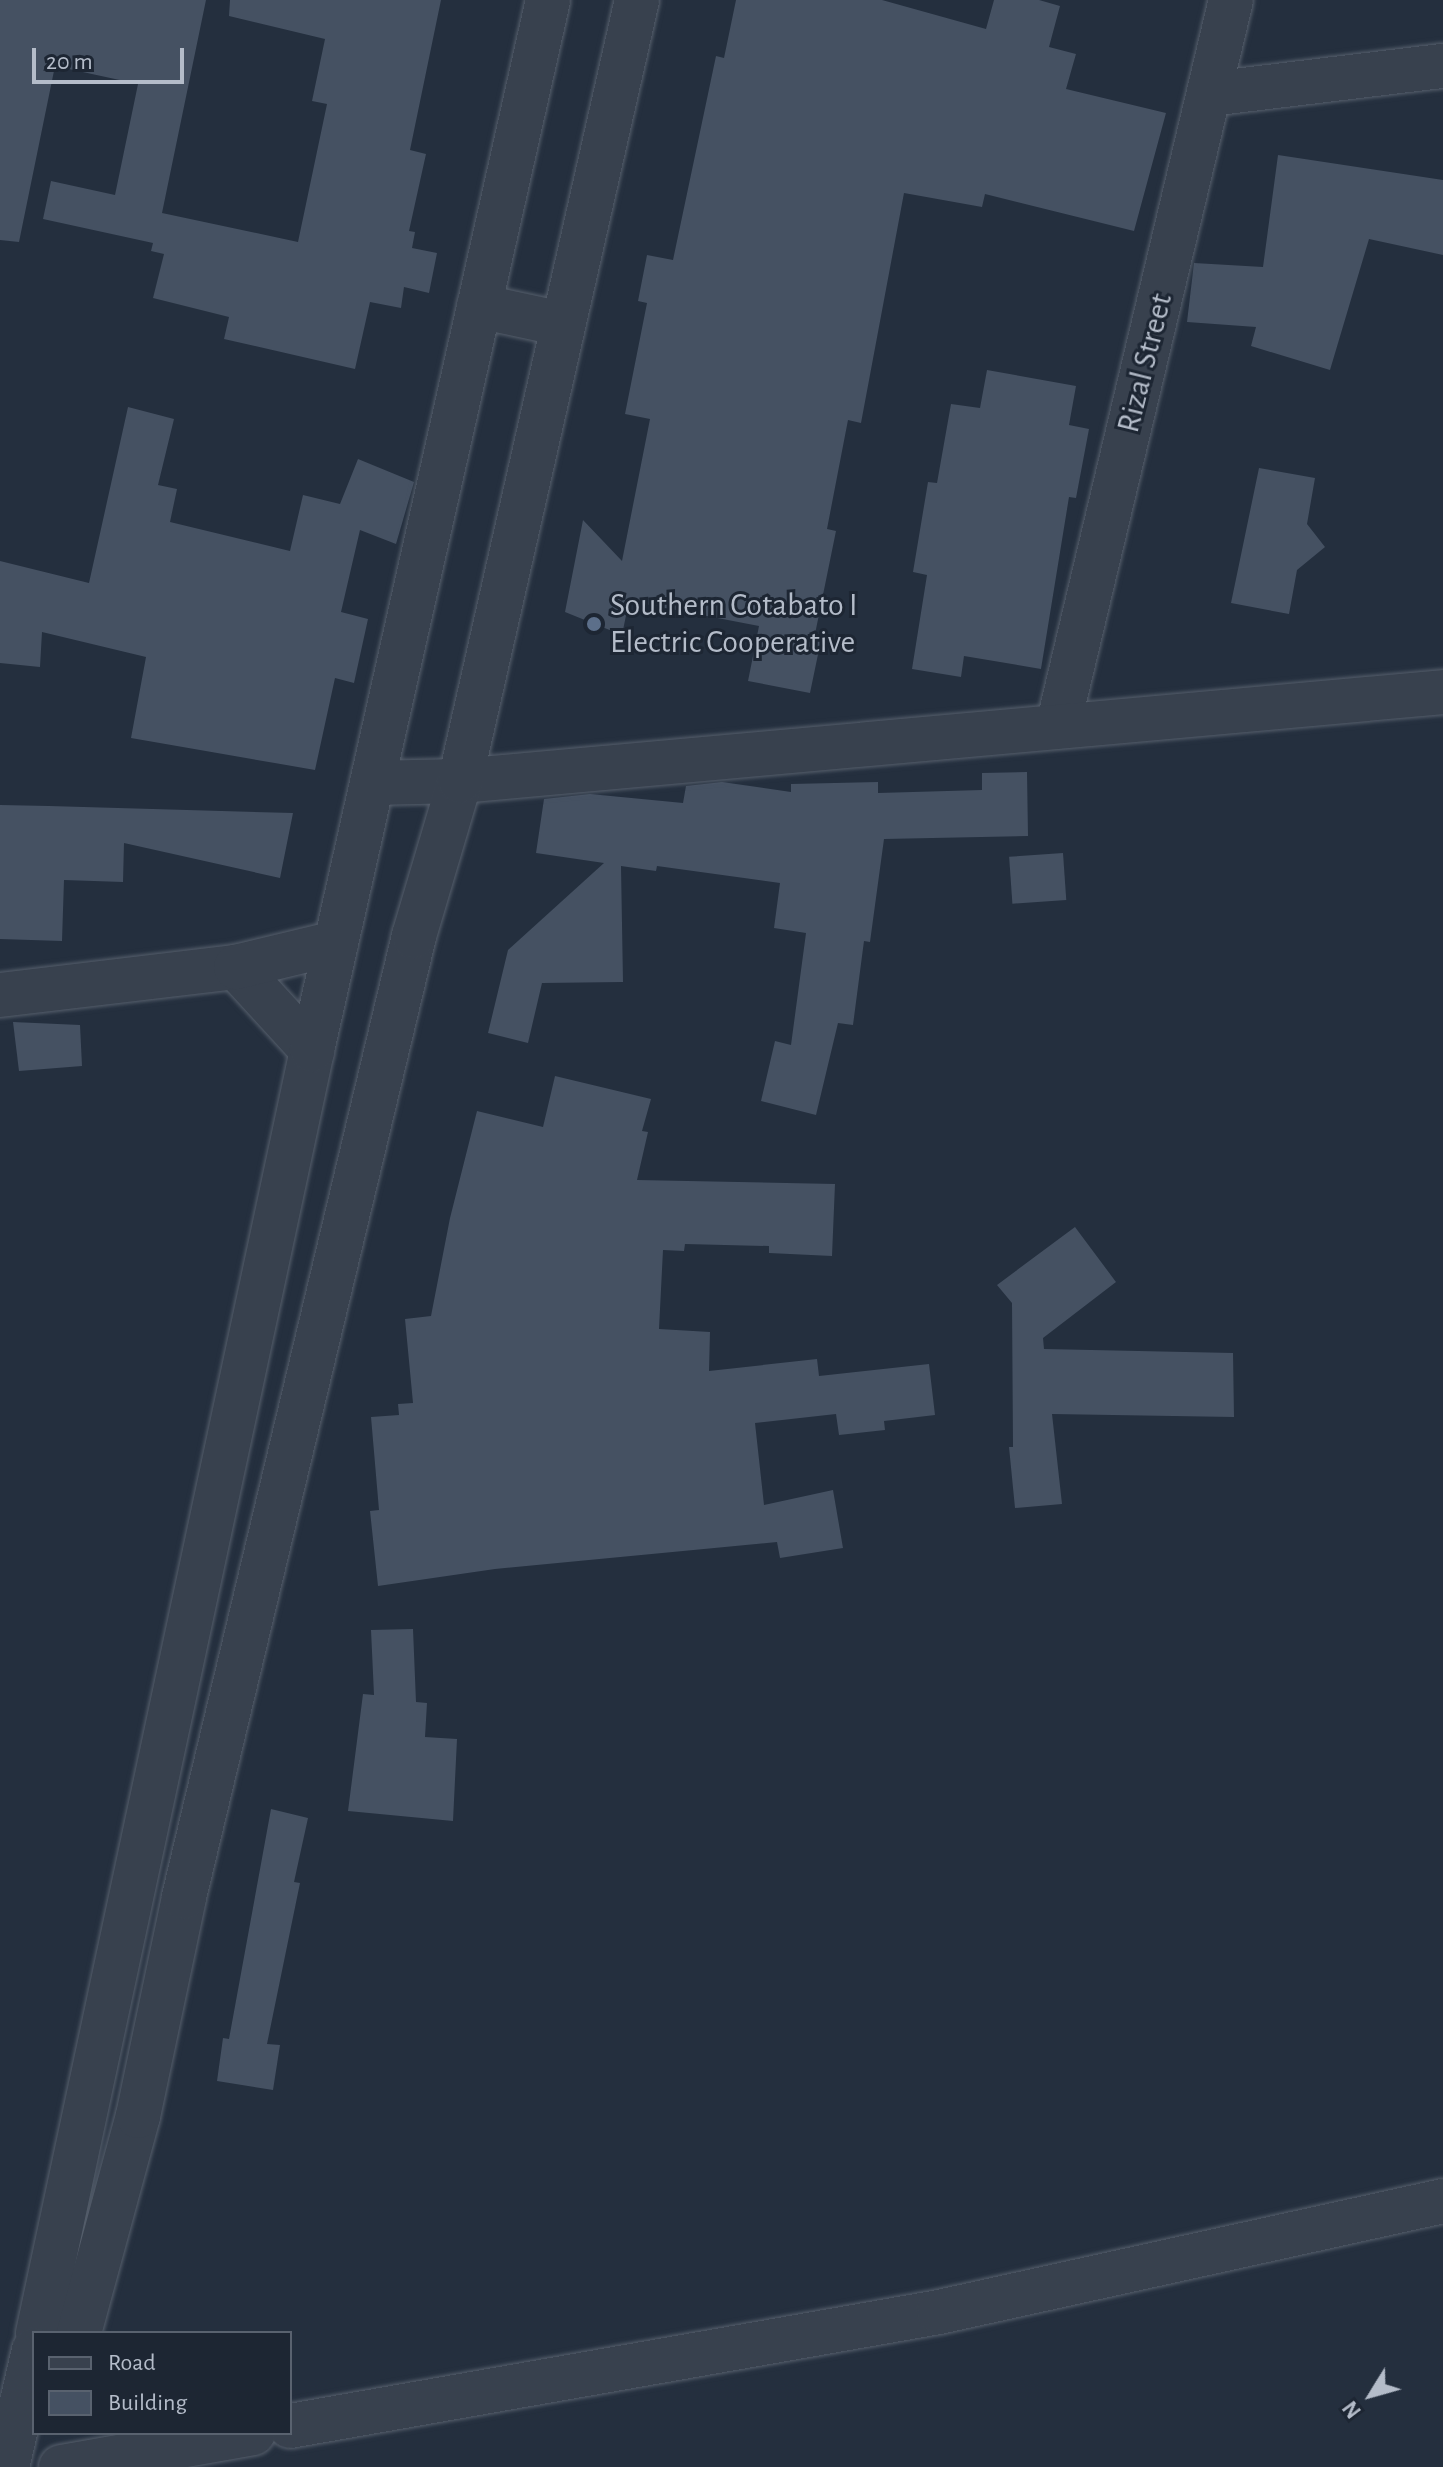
<!DOCTYPE html>
<style>
body{margin:0}
#map{position:relative;width:1443px;height:2467px;overflow:hidden;background:#242f3e;font-family:"Alegreya Sans",sans-serif}
div>[style]{position:absolute}
.building>*{inset:0;background:#455162;transform-origin:0 0}
.roads{filter:drop-shadow(0 0 2px #565f6c) drop-shadow(0 0 2px #565f6c)}
.minor>*{height:44px;margin:-22px;padding:0 22px;transform-origin:22px;border-radius:22px;background:#38414e}
.tertiary>*{height:44px;margin:-22px;padding:0 22px;transform-origin:22px;border-radius:22px;background:#38414e}
.dots>*{width:22px;height:22px;translate:-50% -50%;box-sizing:border-box;border:4px solid #1d2633;border-radius:50%}
span{translate:-50% -50%;white-space:nowrap;text-align:center;line-height:1.15;-webkit-text-stroke:6px #1d2633;paint-order:stroke}
.street-label{font-size:32px;color:#b4bcc9}
.poi-label{font-size:32px;color:#b4bcc9}
.left{translate:0 -50%;text-align:left}
.legend{position:absolute;left:32px;top:2331px;width:260px;height:104px;box-sizing:border-box;background:#1d2633;border:2px solid #59626f;margin:0;padding:10px 14px;list-style:none;font-size:24px;color:#b4bcc9}
.legend li{display:flex;align-items:center;gap:16px;height:40px}
.legend b{width:40px;border:2px solid #59626f}
.north{position:absolute;left:1331px;top:2355px;width:80px;height:80px;-webkit-text-stroke:6px #1d2633;paint-order:stroke;rotate:233deg;font-size:22px;font-weight:700;line-height:32px;text-align:center;color:#b4bcc9}
.north::after{content:'';display:block;margin:auto;width:28px;height:36px;background:#b4bcc9;clip-path:polygon(50% 0,100% 100%,50% 72%,0 100%)}
.scale{position:absolute;left:32px;top:48px;width:152px;height:36px;box-sizing:border-box;border:4px solid #b4bcc9;border-top:0;padding-left:10px;font-size:24px;line-height:28px;white-space:nowrap;color:#b4bcc9;-webkit-text-stroke:6px #1d2633;paint-order:stroke}
</style>
<div id="map">
<div class="building">
<div style="clip-path:polygon(0 0,206px 0,162px 213px,298px 242px,327px 104px,312px 101px,325px 39px,229px 16px,230px 0,441px 0,410px 150px,426px 154px,409px 231px,415px 232px,412px 248px,437px 253px,429px 293px,404px 287px,401px 308px,370px 302px,355px 369px,224px 339px,229px 317px,153px 298px,164px 254px,151px 251px,153px 243px,43px 219px,51px 181px,115px 195px,138px 84px,55px 66px,19px 242px,0 240px)"></div>
<div style="clip-path:polygon(736px 0,882px 0,986px 29px,994px 0,1039px 0,1060px 6px,1049px 47px,1076px 54px,1066px 89px,1166px 113px,1134px 231px,985px 194px,982px 207px,904px 193px,861px 423px,848px 420px,827px 529px,836px 531px,814px 639px,821px 640px,810px 693px,748px 681px,759px 626px,629px 601px,622px 635px,565px 612px,583px 520px,622px 561px,650px 419px,625px 414px,647px 303px,638px 301px,647px 255px,673px 260px,716px 56px,724px 58px)"></div>
<div style="clip-path:polygon(1278px 155px,1443px 180px,1443px 255px,1369px 239px,1330px 370px,1251px 346px,1256px 327px,1187px 322px,1194px 263px,1263px 267px)"></div>
<div style="clip-path:polygon(987px 370px,1076px 386px,1069px 425px,1089px 429px,1076px 498px,1069px 497px,1041px 669px,964px 656px,961px 677px,912px 669px,927px 575px,913px 572px,928px 482px,937px 483px,951px 404px,980px 408px)"></div>
<div style="clip-path:polygon(128px 407px,174px 419px,158px 485px,177px 489px,170px 522px,290px 551px,303px 495px,340px 504px,358px 459px,414px 482px,396px 544px,360px 530px,341px 612px,368px 619px,354px 683px,335px 678px,315px 770px,131px 738px,146px 657px,42px 632px,40px 667px,0 663px,0 561px,89px 583px)"></div>
<div style="clip-path:polygon(1259px 468px,1315px 478px,1307px 524px,1325px 547px,1297px 570px,1289px 614px,1231px 603px)"></div>
<div style="clip-path:polygon(1027px 772px,1028px 836px,884px 839px,870px 942px,864px 941px,853px 1025px,838px 1023px,816px 1115px,761px 1101px,775px 1041px,791px 1045px,806px 933px,774px 928px,780px 883px,657px 866px,656px 871px,621px 866px,623px 982px,542px 983px,528px 1043px,488px 1033px,508px 950px,604px 863px,536px 853px,544px 799px,590px 794px,683px 803px,686px 786px,722px 782px,791px 792px,791px 784px,878px 782px,878px 793px,982px 790px,982px 773px)"></div>
<div style="clip-path:polygon(0 805px,49px 806px,293px 813px,280px 878px,124px 843px,123px 882px,64px 880px,62px 941px,0 939px)"></div>
<div style="left:1063px;top:853px;width:47px;height:54px;rotate:86deg"></div>
<div style="clip-path:polygon(13px 1022px,80px 1025px,82px 1066px,19px 1071px)"></div>
<div style="clip-path:polygon(555px 1076px,651px 1099px,642px 1131px,648px 1132px,637px 1180px,835px 1184px,832px 1256px,769px 1253px,769px 1246px,685px 1244px,684px 1251px,663px 1250px,659px 1329px,710px 1332px,709px 1371px,817px 1359px,819px 1376px,929px 1364px,935px 1415px,884px 1421px,885px 1430px,839px 1435px,836px 1414px,755px 1423px,764px 1505px,833px 1490px,843px 1548px,780px 1558px,777px 1542px,495px 1569px,378px 1586px,370px 1511px,379px 1510px,371px 1417px,399px 1415px,398px 1404px,413px 1403px,405px 1319px,431px 1316px,450px 1218px,477px 1111px,543px 1127px)"></div>
<div style="clip-path:polygon(1075px 1227px,1116px 1282px,1043px 1338px,1044px 1349px,1233px 1353px,1234px 1417px,1052px 1414px,1062px 1504px,1015px 1508px,1009px 1447px,1013px 1447px,1012px 1303px,997px 1285px)"></div>
<div style="clip-path:polygon(413px 1629px,416px 1702px,427px 1703px,425px 1737px,457px 1739px,453px 1821px,348px 1811px,363px 1694px,374px 1695px,371px 1630px)"></div>
<div style="clip-path:polygon(271px 1809px,308px 1818px,294px 1882px,300px 1883px,267px 2044px,280px 2045px,273px 2090px,217px 2081px,223px 2038px,229px 2039px)"></div>
</div>
<div class="roads">
<div class="minor">
<div style="left:1210px;top:94px;width:235px;rotate:-6.9deg"></div>
<div style="left:1058px;top:726px;width:746px;rotate:-76.6deg"></div>
<div style="left:372px;top:783px;width:88px;rotate:-1.3deg"></div>
<div style="left:460px;top:781px;width:987px;rotate:-5.17deg"></div>
<div style="left:236px;top:967px;width:113px;rotate:47.5deg"></div>
<div style="left:0;top:995px;width:238px;rotate:-6.8deg"></div>
<div style="left:236px;top:967px;width:103px;rotate:-13.5deg"></div>
</div>
<div class="tertiary">
<div style="left:479px;top:306px;width:86px;rotate:12.1deg"></div>
<div style="left:38px;top:2333px;width:1312px;rotate:-77.94deg"></div>
<div style="left:312px;top:1050px;width:1076px;rotate:-77.33deg"></div>
<div style="left:79px;top:2333px;width:225px;rotate:-74.8deg"></div>
<div style="left:138px;top:2116px;width:224px;rotate:-78.1deg"></div>
<div style="left:184px;top:1897px;width:988px;rotate:-76.54deg"></div>
<div style="left:414px;top:936px;width:162px;rotate:-73.5deg"></div>
<div style="left:460px;top:781px;width:801px;rotate:-77.23deg"></div>
<div style="left:290px;top:2426px;width:659px;rotate:-9.96deg"></div>
<div style="left:939px;top:2312px;width:516px;rotate:-12.42deg"></div>
<div style="left:7px;top:2467px;width:120px;rotate:-77deg"></div>
<div style="left:61px;top:2467px;width:195px;rotate:-10deg"></div>
</div>
</div>
<div class="dots">
<div style="left:594px;top:624px;background:#5c6f8a"></div>
</div>
<div class="street-label">
<span style="left:1145px;top:363px;rotate:-76deg">Rizal Street</span>
</div>
<div class="poi-label">
<span class="left" style="left:610px;top:624px">Southern Cotabato I<br>Electric Cooperative</span>
</div>
<ul class="legend">
<li><b style="height:10px;background:#38414e"></b>Road</li>
<li><b style="height:22px;background:#455162"></b>Building</li>
</ul>
<div class="north">N</div>
<div class="scale">20 m</div>
</div>
